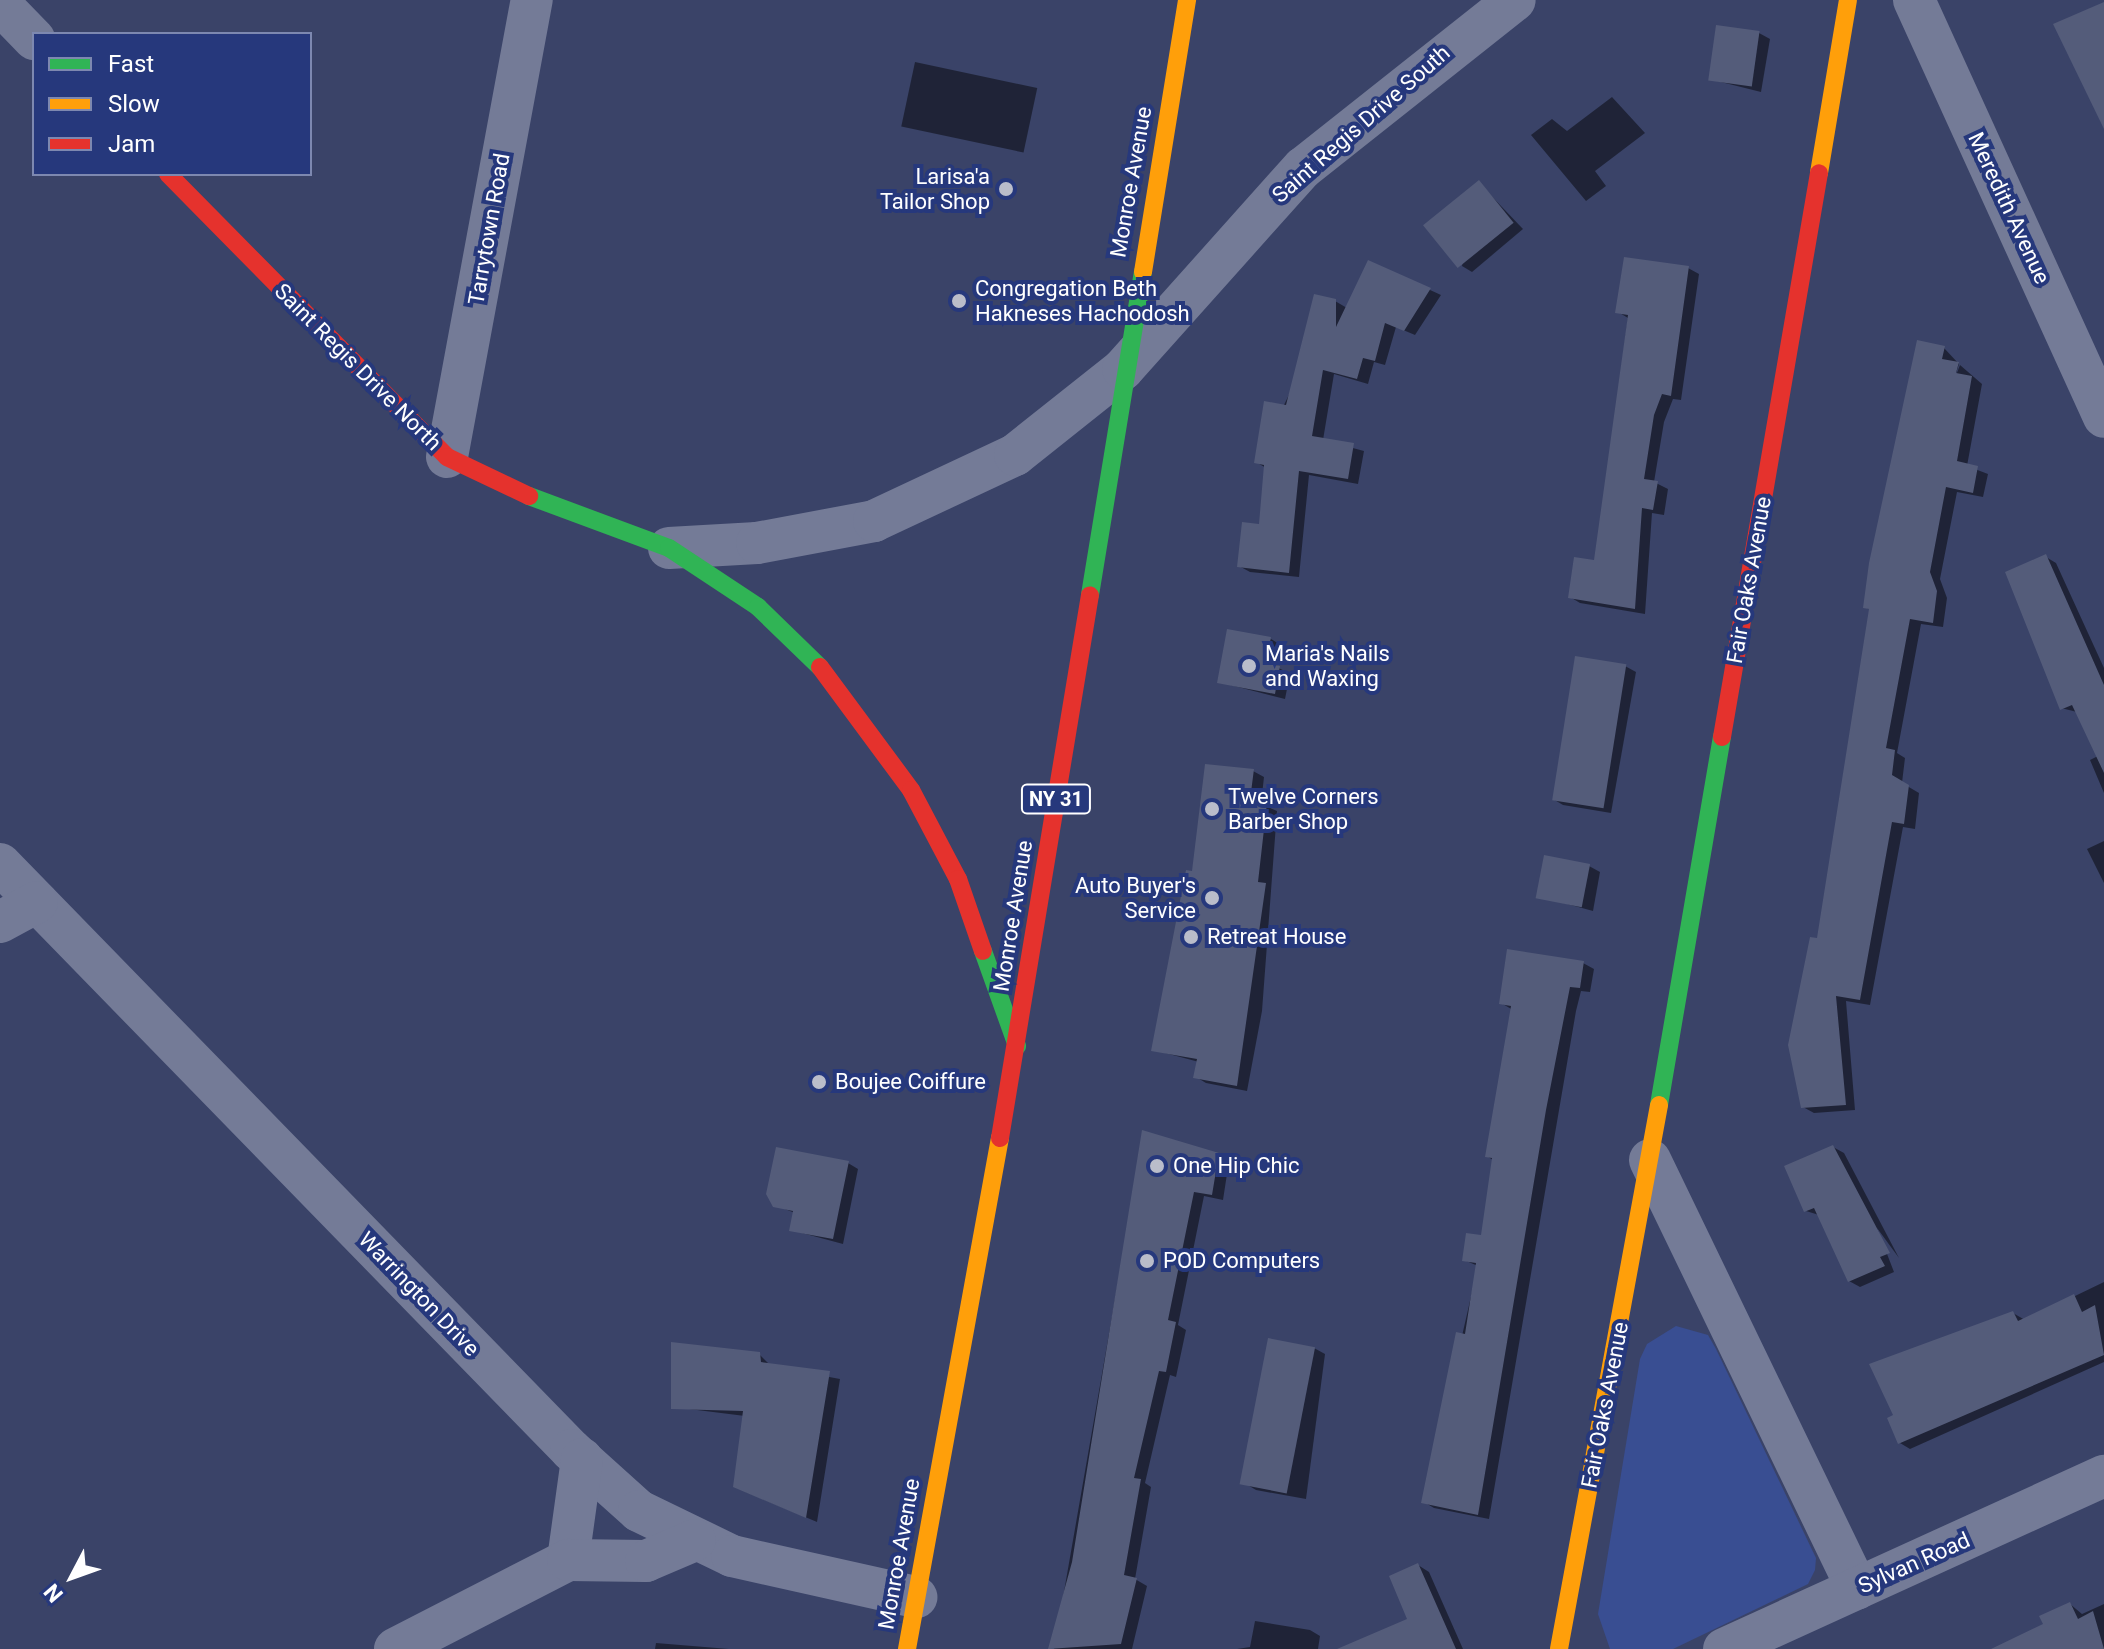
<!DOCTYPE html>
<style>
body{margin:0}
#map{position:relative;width:2104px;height:1649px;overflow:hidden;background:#3a4368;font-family:Roboto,sans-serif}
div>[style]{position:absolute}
.green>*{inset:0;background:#394e92}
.shadow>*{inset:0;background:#0007;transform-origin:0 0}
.building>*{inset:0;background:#545c7a;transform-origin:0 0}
.street>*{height:42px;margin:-21px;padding:0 21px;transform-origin:21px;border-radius:21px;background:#747b97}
.fast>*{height:18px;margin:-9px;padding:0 9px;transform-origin:9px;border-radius:9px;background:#30b455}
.slow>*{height:18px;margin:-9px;padding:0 9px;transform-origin:9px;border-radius:9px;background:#ff9f0a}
.jam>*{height:18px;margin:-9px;padding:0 9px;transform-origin:9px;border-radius:9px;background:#e5322d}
.dots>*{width:22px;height:22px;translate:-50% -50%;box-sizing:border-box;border:4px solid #26387c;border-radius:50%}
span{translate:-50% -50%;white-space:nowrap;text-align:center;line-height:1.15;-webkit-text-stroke:8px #26387c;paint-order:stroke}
.shield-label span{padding:2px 6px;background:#26387c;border:2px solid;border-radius:6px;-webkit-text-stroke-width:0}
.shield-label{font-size:20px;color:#fff;font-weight:700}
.street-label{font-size:22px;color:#fff}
.poi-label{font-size:22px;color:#fff}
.right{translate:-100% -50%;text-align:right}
.left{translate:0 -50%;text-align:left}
.legend{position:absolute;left:32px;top:32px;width:280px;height:144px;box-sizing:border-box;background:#26387c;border:2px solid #7d88b0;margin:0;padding:10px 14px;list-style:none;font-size:24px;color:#fff}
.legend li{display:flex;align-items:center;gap:16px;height:40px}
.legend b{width:40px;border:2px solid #7d88b0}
.north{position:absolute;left:32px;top:1537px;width:80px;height:80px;-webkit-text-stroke:6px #26387c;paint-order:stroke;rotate:229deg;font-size:22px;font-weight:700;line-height:32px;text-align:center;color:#fff}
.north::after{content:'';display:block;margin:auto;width:28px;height:36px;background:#fff;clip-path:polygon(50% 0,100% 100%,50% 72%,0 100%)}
</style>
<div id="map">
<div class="green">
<div style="clip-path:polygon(1676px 1326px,1708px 1335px,1716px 1349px,1816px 1558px,1815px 1570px,1808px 1584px,1673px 1649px,1610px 1649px,1598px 1614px,1640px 1359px,1647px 1344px)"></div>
</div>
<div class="shadow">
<div style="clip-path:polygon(1759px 33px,1770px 39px,1761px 92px,1709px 79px)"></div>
<div style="left:915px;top:62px;width:125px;height:66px;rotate:12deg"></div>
<div style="clip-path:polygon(1612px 97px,1645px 133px,1595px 171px,1606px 186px,1586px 201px,1531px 135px,1552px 119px,1567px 131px)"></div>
<div style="clip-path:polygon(1479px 183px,1523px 229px,1472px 272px,1462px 266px)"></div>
<div style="clip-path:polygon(1369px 262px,1441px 295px,1415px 335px,1396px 327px,1385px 365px,1374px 362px,1368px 384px,1334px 374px,1323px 440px,1364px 451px,1358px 484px,1309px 475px,1299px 577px,1250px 572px,1239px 566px,1260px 526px,1266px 468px,1256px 462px,1335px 301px,1347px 308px)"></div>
<div style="clip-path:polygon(1688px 268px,1699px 274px,1681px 400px,1673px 399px,1664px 422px,1654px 482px,1668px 489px,1664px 515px,1652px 513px,1645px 614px,1580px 603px,1570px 597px,1596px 563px,1628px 318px,1618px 312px)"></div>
<div style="clip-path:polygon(1944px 348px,1959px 364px,1953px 383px,1960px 365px,1982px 384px,1967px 466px,1988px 474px,1983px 497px,1957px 492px,1940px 579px,1947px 598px,1943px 627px,1921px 624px,1897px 753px,1905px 758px,1902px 783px,1919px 793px,1915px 829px,1903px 827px,1870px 1005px,1846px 1001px,1855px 1110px,1814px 1113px,1803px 1107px,1819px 940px,1871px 610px,1865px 607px)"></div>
<div style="clip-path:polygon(2046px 557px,2056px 563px,2104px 668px,2104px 793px,2090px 760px,2098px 756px,2077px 712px,2061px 708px)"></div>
<div style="clip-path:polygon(1271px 639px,1281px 645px,1277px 667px,1290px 674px,1285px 699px,1219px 682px)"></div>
<div style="clip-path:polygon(1625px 666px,1636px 672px,1611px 813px,1563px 805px,1553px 799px)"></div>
<div style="clip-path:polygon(1253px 771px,1264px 777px,1261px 804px,1277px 811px,1262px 1011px,1247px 1091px,1206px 1083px,1196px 1077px,1199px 1062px,1154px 1050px,1194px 873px)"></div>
<div style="clip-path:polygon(2104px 841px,2104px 883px,2087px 849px)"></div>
<div style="clip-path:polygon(1589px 866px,1600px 872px,1593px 911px,1538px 896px)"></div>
<div style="clip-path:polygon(1583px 963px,1594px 969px,1590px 992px,1581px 991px,1576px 1011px,1489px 1519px,1434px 1508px,1424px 1502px,1478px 1266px,1464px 1260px,1483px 1238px,1493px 1160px,1487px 1156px,1513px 1010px,1501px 1003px)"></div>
<div style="clip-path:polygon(1144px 1133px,1229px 1161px,1223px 1200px,1204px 1196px,1178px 1325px,1186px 1330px,1176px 1377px,1170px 1375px,1145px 1483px,1151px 1487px,1135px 1579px,1147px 1586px,1132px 1649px,1054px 1649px)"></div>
<div style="clip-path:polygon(1833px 1147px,1844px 1153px,1899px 1258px,1877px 1228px,1894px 1272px,1860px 1287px,1849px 1281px,1819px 1215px,1806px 1211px)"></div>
<div style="clip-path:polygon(848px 1163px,858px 1169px,843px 1244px,791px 1230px,795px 1213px,775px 1205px)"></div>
<div style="clip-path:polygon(2104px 1282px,2104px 1362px,1910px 1449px,1900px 1443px,2013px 1313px,2025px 1320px)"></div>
<div style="clip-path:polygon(1314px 1348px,1325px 1354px,1306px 1499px,1256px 1490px,1246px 1484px)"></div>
<div style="clip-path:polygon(759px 1354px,771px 1366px,840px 1379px,817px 1522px,746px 1492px,745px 1416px,673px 1407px)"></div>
<div style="clip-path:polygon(1418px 1565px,1429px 1572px,1463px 1649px,1387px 1649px,1410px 1620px)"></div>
<div style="clip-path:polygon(2070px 1604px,2082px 1614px,2104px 1604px,2104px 1649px,1996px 1649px,2046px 1625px)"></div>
<div style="clip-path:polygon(1255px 1621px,1310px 1630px,1320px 1636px,1318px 1649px,1237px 1649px,1250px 1647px)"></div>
<div style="clip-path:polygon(656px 1643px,729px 1649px,655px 1649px)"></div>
</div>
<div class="building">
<div style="clip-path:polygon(2104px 2px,2104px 129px,2053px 24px)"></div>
<div style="left:1716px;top:25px;width:44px;height:56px;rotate:8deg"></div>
<div style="left:1479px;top:180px;width:55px;height:72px;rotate:51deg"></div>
<div style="clip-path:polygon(1624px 257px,1689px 266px,1671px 396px,1662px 394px,1654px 415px,1644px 479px,1658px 481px,1653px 510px,1642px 508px,1635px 609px,1568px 598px,1574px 557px,1594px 560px,1628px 315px,1615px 313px)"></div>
<div style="clip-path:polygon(1368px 260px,1431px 288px,1404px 331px,1385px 323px,1375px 361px,1363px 358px,1357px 379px,1323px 370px,1312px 436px,1354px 443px,1348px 479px,1299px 471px,1289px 573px,1237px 567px,1242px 522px,1259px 524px,1264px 465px,1254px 463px,1264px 401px,1286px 405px,1314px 294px,1336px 299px,1336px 327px)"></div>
<div style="clip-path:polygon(1917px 340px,1945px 346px,1942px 359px,1959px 362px,1956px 373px,1972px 376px,1957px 461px,1978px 466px,1973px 493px,1946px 487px,1930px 572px,1937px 591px,1933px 623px,1910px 619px,1886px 748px,1895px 750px,1892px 775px,1909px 785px,1904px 824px,1892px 822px,1860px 1000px,1836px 996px,1846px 1105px,1801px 1108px,1788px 1045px,1810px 937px,1817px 938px,1869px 609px,1863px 608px,1869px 563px)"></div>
<div style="clip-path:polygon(2046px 554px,2104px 685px,2104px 773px,2072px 705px,2060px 710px,2005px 572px)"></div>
<div style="clip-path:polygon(1227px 629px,1271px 637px,1266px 663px,1280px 666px,1275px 694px,1217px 683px)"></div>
<div style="left:1575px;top:656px;width:52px;height:146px;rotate:9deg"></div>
<div style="clip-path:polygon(1205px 764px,1254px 769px,1250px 800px,1267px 803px,1258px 882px,1266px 883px,1237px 1086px,1193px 1078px,1197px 1059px,1151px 1051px,1186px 870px,1192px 871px)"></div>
<div style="left:1544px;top:855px;width:47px;height:44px;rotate:11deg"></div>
<div style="clip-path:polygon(1507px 949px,1584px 961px,1580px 988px,1570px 987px,1546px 1110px,1478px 1515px,1421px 1503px,1456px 1332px,1465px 1334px,1476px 1263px,1462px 1261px,1466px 1233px,1481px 1235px,1492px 1158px,1485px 1157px,1511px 1006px,1499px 1004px)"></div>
<div style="clip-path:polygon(1142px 1130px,1219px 1153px,1212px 1195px,1194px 1192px,1168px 1320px,1176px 1322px,1166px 1372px,1159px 1371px,1134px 1478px,1141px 1479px,1124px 1575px,1137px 1578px,1121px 1644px,1048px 1649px,1072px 1562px)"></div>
<div style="clip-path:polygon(1833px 1145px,1890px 1253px,1880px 1257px,1885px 1266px,1848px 1282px,1814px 1208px,1804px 1212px,1784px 1166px)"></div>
<div style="clip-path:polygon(776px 1147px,849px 1161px,833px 1239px,789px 1231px,793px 1211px,773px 1207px,766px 1194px)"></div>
<div style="clip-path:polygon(2074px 1294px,2082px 1312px,2095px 1305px,2104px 1355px,1898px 1444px,1887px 1418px,1893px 1415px,1869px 1364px,2013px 1311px,2018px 1321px)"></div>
<div style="left:1268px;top:1338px;width:48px;height:149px;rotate:11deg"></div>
<div style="clip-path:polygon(671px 1342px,760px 1352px,761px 1362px,830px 1371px,806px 1518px,733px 1487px,743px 1411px,671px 1409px)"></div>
<div style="clip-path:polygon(1418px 1563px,1456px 1649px,1337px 1649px,1407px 1619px,1389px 1576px)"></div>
<div style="clip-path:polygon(2070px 1602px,2078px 1619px,2093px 1611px,2104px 1649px,1991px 1649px,2043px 1624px,2039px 1616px)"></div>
</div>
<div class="street">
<div style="left:1914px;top:0;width:458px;rotate:65.5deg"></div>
<div style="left:0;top:4px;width:49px;rotate:45.8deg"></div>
<div style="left:447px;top:457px;width:465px;rotate:-79.5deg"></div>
<div style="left:669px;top:548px;width:88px;rotate:-3.3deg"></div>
<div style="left:757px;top:543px;width:119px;rotate:-10.6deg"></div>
<div style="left:874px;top:521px;width:156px;rotate:-25.1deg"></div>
<div style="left:1015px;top:455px;width:138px;rotate:-38.5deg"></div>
<div style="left:1123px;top:369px;width:270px;rotate:-48.2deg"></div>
<div style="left:1303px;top:168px;width:270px;rotate:-38.4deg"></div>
<div style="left:0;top:864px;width:818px;rotate:45.74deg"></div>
<div style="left:571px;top:1450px;width:91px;rotate:41.9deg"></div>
<div style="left:639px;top:1511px;width:103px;rotate:25.8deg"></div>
<div style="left:732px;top:1556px;width:189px;rotate:12.6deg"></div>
<div style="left:0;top:922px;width:42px;rotate:-28.4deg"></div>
<div style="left:1650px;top:1160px;width:476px;rotate:64.2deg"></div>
<div style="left:568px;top:1560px;width:102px;rotate:-82.1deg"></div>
<div style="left:395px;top:1649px;width:195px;rotate:-27.2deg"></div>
<div style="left:568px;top:1560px;width:78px;rotate:0.7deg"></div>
<div style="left:646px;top:1561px;width:53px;rotate:-23.2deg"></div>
<div style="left:1724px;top:1649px;width:418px;rotate:-24.5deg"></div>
</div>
<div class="fast">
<div style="left:529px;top:496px;width:149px;rotate:20.4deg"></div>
<div style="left:669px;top:548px;width:107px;rotate:33.5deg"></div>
<div style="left:758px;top:607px;width:86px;rotate:44.1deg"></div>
<div style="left:1090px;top:595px;width:327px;rotate:-80.7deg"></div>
<div style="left:983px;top:951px;width:101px;rotate:70.3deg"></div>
<div style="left:1659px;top:1105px;width:373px;rotate:-80.3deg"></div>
</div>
<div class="slow">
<div style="left:1819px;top:173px;width:175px;rotate:-80.5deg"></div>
<div style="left:1143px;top:272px;width:276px;rotate:-80.8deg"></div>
<div style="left:907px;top:1649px;width:519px;rotate:-79.69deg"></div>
<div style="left:1559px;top:1649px;width:553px;rotate:-79.58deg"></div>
</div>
<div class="jam">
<div style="left:168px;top:174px;width:397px;rotate:45.4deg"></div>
<div style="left:447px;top:457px;width:91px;rotate:25.4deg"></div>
<div style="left:820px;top:667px;width:153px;rotate:53.5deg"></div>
<div style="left:911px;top:790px;width:101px;rotate:62.2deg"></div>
<div style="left:958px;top:879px;width:76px;rotate:70.9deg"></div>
<div style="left:1722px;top:737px;width:572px;rotate:-80.24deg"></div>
<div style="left:1000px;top:1138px;width:550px;rotate:-80.59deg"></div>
</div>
<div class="dots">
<div style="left:1006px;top:189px;background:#babdca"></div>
<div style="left:959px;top:301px;background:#babdca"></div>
<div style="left:1249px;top:666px;background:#babdca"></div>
<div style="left:1212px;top:809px;background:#babdca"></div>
<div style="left:1212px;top:898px;background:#babdca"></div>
<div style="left:1191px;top:937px;background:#babdca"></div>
<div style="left:819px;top:1082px;background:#babdca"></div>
<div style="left:1157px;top:1166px;background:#babdca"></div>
<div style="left:1147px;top:1261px;background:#babdca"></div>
</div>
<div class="shield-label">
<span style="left:1056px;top:799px">NY 31</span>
</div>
<div class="street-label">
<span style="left:1361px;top:124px;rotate:-41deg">Saint Regis Drive South</span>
<span style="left:1131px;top:182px;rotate:-80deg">Monroe Avenue</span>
<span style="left:2009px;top:208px;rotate:65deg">Meredith Avenue</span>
<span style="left:489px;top:229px;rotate:-80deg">Tarrytown Road</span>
<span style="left:358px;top:367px;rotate:45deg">Saint Regis Drive North</span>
<span style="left:1749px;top:580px;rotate:-80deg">Fair Oaks Avenue</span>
<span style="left:1013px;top:916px;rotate:-81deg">Monroe Avenue</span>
<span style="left:419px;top:1294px;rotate:46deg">Warrington Drive</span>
<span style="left:1605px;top:1405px;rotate:-79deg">Fair Oaks Avenue</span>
<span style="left:899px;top:1554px;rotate:-80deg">Monroe Avenue</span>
<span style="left:1914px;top:1563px;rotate:-24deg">Sylvan Road</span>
</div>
<div class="poi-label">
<span class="right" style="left:990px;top:189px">Larisa'a<br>Tailor Shop</span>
<span class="left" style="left:975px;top:301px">Congregation Beth<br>Hakneses Hachodosh</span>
<span class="left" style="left:1265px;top:666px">Maria's Nails<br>and Waxing</span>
<span class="left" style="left:1228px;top:809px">Twelve Corners<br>Barber Shop</span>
<span class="right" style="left:1196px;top:898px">Auto Buyer's<br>Service</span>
<span class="left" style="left:1207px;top:937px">Retreat House</span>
<span class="left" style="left:835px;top:1082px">Boujee Coiffure</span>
<span class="left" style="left:1173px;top:1166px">One Hip Chic</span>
<span class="left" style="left:1163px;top:1261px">POD Computers</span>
</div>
<ul class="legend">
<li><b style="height:10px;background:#30b455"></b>Fast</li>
<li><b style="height:10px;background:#ff9f0a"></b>Slow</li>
<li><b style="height:10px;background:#e5322d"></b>Jam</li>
</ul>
<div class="north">N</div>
</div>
